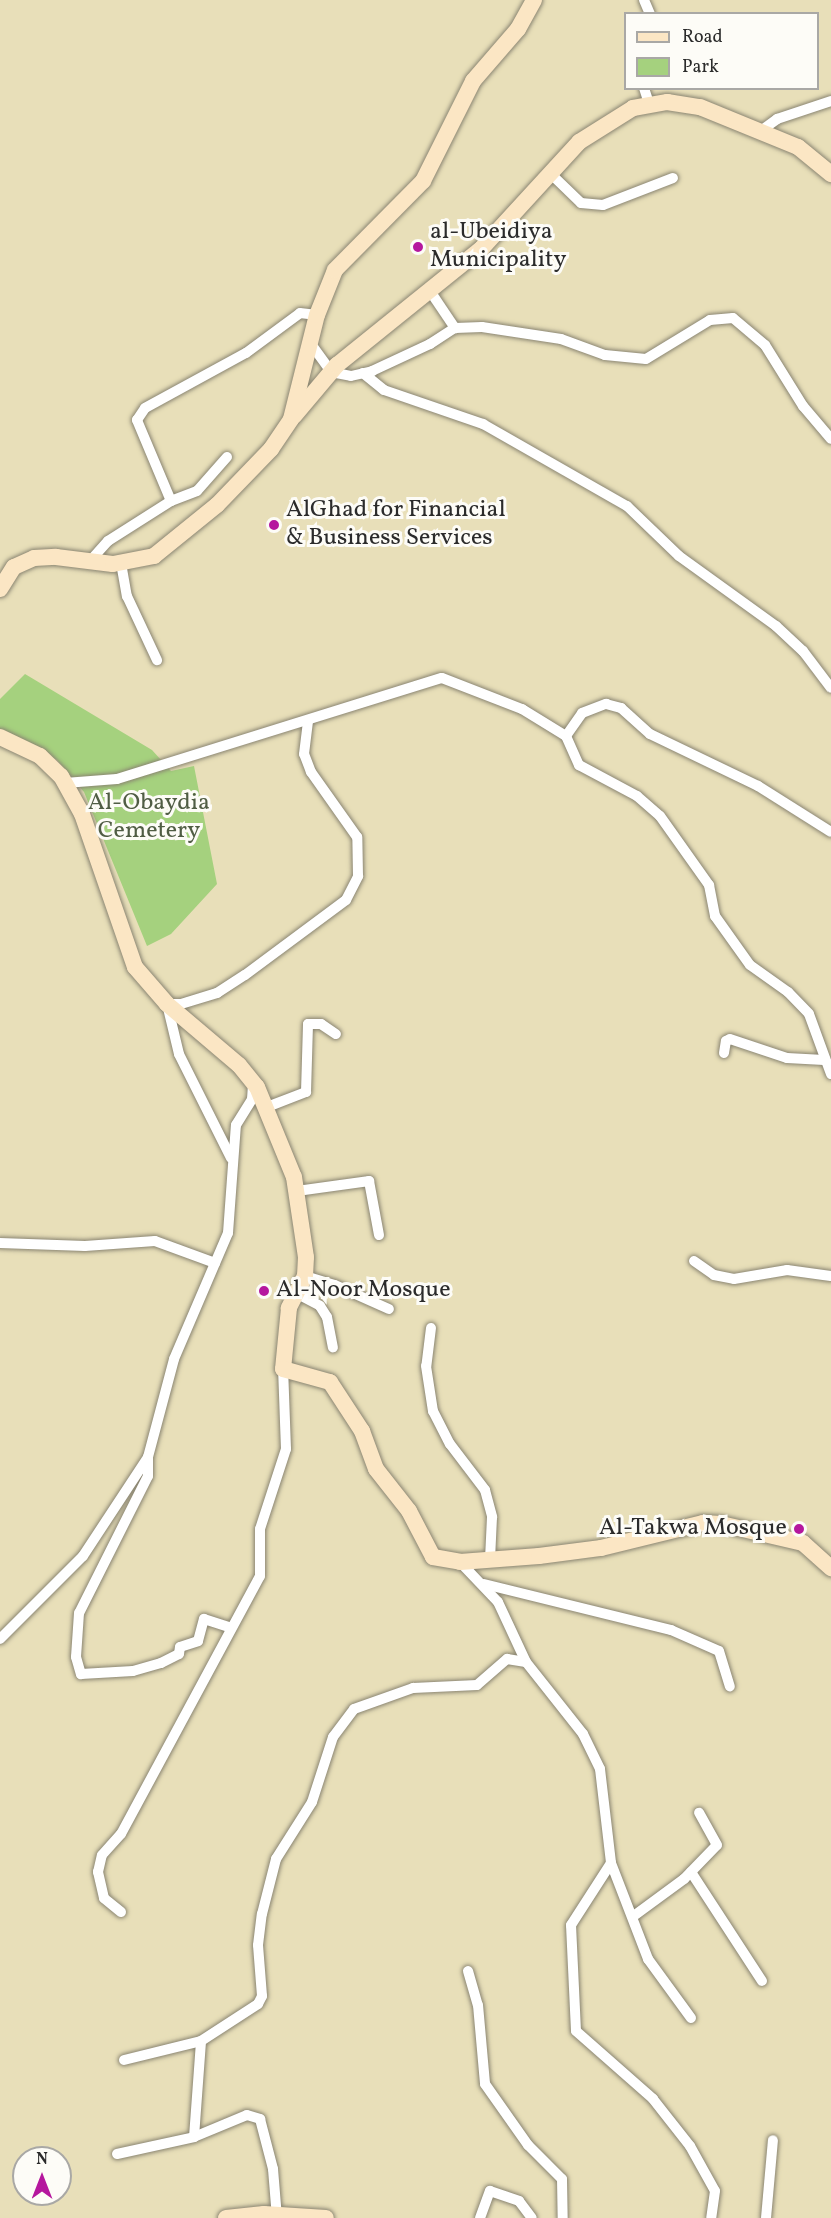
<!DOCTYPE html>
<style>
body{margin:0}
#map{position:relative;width:831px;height:2218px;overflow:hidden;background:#e8dfb9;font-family:Vollkorn,serif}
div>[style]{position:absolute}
.green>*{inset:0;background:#a5d17e}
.roads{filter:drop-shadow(0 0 2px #8a8572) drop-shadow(0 0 2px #8a8572)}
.street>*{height:10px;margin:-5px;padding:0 5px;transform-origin:5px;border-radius:5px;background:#fff}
.secondary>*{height:16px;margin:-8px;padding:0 8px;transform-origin:8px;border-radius:8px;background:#fbe6c4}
.dots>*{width:16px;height:16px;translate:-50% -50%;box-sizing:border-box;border:3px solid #fdfcf7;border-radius:50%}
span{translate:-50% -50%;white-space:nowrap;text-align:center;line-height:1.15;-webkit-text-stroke:6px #fdfcf7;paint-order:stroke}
.poi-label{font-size:24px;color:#2b2b2b}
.left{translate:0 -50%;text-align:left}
.right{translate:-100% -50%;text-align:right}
.park-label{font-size:24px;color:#505d44}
.legend{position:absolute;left:624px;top:12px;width:195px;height:78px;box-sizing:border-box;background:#fdfcf7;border:2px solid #a9a8a5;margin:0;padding:8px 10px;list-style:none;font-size:18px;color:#2b2b2b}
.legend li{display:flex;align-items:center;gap:12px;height:30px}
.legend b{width:30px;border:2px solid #a9a8a5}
.north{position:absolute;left:12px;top:2146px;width:60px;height:60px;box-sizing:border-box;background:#fdfcf7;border:2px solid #a9a8a5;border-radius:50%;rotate:0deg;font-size:16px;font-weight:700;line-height:24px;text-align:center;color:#2b2b2b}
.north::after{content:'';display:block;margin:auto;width:21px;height:27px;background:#b5179e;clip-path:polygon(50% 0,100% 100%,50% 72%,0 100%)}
</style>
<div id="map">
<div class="green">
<div style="clip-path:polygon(25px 674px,152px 750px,171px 771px,194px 766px,217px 884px,171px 934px,147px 946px,84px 792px,57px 760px,0 729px,0 699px)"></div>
</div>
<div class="roads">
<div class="street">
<div style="left:644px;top:0;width:15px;rotate:67deg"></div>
<div style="left:644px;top:88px;width:16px;rotate:72deg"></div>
<div style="left:762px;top:130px;width:19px;rotate:-36deg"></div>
<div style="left:777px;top:119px;width:57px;rotate:-18.4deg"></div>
<div style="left:550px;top:173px;width:43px;rotate:44.1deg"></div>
<div style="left:581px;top:203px;width:22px;rotate:5deg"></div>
<div style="left:603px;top:205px;width:75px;rotate:-21.1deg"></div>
<div style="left:430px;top:291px;width:45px;rotate:56deg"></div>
<div style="left:311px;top:344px;width:34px;rotate:54deg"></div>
<div style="left:331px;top:372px;width:20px;rotate:11deg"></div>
<div style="left:351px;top:376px;width:22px;rotate:-13deg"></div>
<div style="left:372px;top:371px;width:64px;rotate:-25deg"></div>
<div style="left:430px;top:344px;width:30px;rotate:-33deg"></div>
<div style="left:455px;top:328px;width:27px;rotate:-2deg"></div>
<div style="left:482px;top:327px;width:80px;rotate:8.6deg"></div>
<div style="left:561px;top:339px;width:47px;rotate:20deg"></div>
<div style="left:605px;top:355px;width:41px;rotate:5.6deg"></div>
<div style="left:646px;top:359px;width:75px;rotate:-31.4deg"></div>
<div style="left:710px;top:320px;width:23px;rotate:-5deg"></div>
<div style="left:733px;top:318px;width:42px;rotate:40.2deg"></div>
<div style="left:765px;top:345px;width:72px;rotate:58.1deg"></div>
<div style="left:803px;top:406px;width:43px;rotate:49.7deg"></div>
<div style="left:363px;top:373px;width:27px;rotate:39deg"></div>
<div style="left:384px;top:390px;width:105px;rotate:19deg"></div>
<div style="left:483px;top:424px;width:166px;rotate:29.7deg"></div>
<div style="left:627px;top:506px;width:72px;rotate:43.9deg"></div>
<div style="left:679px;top:556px;width:120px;rotate:35.8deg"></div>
<div style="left:776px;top:626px;width:37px;rotate:43deg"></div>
<div style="left:803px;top:651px;width:46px;rotate:52.9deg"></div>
<div style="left:227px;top:457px;width:45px;rotate:131.4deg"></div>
<div style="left:197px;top:491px;width:28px;rotate:159deg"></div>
<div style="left:171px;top:501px;width:88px;rotate:-112.8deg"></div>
<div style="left:137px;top:420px;width:14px;rotate:-56deg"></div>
<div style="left:145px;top:408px;width:115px;rotate:-28.6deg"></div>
<div style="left:246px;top:353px;width:67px;rotate:-36.5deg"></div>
<div style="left:300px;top:313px;width:17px;rotate:7deg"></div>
<div style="left:90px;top:561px;width:27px;rotate:-48deg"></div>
<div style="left:108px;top:541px;width:75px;rotate:-32.4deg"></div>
<div style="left:121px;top:563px;width:34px;rotate:80deg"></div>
<div style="left:127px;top:596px;width:71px;rotate:64.9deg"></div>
<div style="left:566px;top:736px;width:28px;rotate:-55deg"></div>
<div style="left:582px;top:713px;width:26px;rotate:-21deg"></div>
<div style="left:606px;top:704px;width:16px;rotate:15deg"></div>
<div style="left:621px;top:708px;width:39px;rotate:42deg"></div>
<div style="left:650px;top:734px;width:120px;rotate:25.7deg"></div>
<div style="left:758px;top:786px;width:86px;rotate:32.2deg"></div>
<div style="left:65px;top:783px;width:52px;rotate:-4.4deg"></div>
<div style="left:117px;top:779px;width:340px;rotate:-17.3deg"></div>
<div style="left:442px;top:678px;width:86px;rotate:21.2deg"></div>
<div style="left:522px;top:709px;width:52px;rotate:31.5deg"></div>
<div style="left:566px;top:736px;width:32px;rotate:66deg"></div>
<div style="left:579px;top:765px;width:66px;rotate:28.1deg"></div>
<div style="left:637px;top:796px;width:30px;rotate:41deg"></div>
<div style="left:660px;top:816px;width:85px;rotate:54.6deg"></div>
<div style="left:709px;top:885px;width:32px;rotate:79deg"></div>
<div style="left:715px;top:916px;width:60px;rotate:54.5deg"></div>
<div style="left:750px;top:965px;width:47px;rotate:35.4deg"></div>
<div style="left:788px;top:992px;width:30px;rotate:46deg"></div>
<div style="left:809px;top:1014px;width:64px;rotate:69.9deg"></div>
<div style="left:724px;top:1053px;width:12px;rotate:-81deg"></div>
<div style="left:726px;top:1041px;width:4px;rotate:-27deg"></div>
<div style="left:730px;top:1039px;width:60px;rotate:18.4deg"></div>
<div style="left:787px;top:1058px;width:37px;rotate:3deg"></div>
<div style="left:267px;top:1107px;width:42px;rotate:-21deg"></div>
<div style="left:306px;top:1092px;width:68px;rotate:-88.3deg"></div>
<div style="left:308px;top:1024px;width:13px"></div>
<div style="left:321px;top:1024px;width:18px;rotate:34deg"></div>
<div style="left:231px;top:1158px;width:116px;rotate:-116.6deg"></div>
<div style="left:179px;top:1054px;width:51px;rotate:-103.5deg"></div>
<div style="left:167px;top:1004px;width:14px"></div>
<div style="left:181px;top:1004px;width:38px;rotate:-17deg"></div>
<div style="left:217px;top:993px;width:33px;rotate:-33deg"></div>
<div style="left:245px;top:975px;width:126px;rotate:-36.6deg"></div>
<div style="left:346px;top:900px;width:27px;rotate:-63deg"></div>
<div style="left:358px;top:876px;width:39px;rotate:-91deg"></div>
<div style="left:357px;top:837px;width:80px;rotate:-125.3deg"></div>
<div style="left:311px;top:772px;width:19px;rotate:-111deg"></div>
<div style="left:304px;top:754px;width:34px;rotate:-83deg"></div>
<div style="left:297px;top:1191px;width:73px;rotate:-7.9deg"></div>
<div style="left:369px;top:1181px;width:55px;rotate:79.5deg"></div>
<div style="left:0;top:1243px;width:85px;rotate:2deg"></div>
<div style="left:85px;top:1246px;width:70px;rotate:-4.1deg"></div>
<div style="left:155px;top:1241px;width:64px;rotate:20.1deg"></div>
<div style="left:694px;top:1261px;width:24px;rotate:35deg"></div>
<div style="left:714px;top:1275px;width:20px;rotate:11deg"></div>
<div style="left:734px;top:1279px;width:54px;rotate:-9.6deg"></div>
<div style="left:787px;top:1270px;width:44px;rotate:7.8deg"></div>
<div style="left:305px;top:1276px;width:31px;rotate:17deg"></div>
<div style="left:335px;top:1285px;width:59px;rotate:24deg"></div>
<div style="left:296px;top:1293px;width:27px;rotate:28deg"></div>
<div style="left:320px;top:1306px;width:13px;rotate:58deg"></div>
<div style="left:327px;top:1317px;width:31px;rotate:79deg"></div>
<div style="left:431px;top:1328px;width:38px;rotate:97deg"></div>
<div style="left:426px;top:1366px;width:46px;rotate:81.2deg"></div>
<div style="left:433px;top:1411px;width:37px;rotate:63deg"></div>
<div style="left:450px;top:1444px;width:58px;rotate:52.7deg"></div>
<div style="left:485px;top:1490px;width:28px;rotate:75deg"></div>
<div style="left:492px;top:1517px;width:43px;rotate:92.7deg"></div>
<div style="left:148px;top:1457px;width:19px;rotate:90deg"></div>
<div style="left:148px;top:1476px;width:153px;rotate:116.7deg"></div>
<div style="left:79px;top:1613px;width:44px;rotate:93.9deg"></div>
<div style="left:76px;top:1657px;width:18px;rotate:74deg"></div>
<div style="left:81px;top:1674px;width:52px;rotate:-3.3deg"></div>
<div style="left:133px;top:1671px;width:29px;rotate:-16deg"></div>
<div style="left:161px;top:1663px;width:20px;rotate:-27deg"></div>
<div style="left:179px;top:1654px;width:7px;rotate:-82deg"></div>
<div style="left:180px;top:1647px;width:19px;rotate:-18deg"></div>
<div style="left:198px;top:1641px;width:23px;rotate:-75deg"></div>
<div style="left:204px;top:1619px;width:26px;rotate:18deg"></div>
<div style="left:460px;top:1562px;width:55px;rotate:46.5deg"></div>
<div style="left:498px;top:1602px;width:66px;rotate:65deg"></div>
<div style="left:526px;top:1662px;width:92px;rotate:51.6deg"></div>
<div style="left:583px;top:1734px;width:39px;rotate:64deg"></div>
<div style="left:600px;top:1769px;width:95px;rotate:83.3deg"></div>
<div style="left:611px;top:1863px;width:74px;rotate:122.8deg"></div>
<div style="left:571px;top:1925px;width:106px;rotate:87.3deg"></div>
<div style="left:576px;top:2031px;width:103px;rotate:41.4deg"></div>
<div style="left:653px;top:2099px;width:60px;rotate:51.8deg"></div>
<div style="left:690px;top:2146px;width:51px;rotate:60.9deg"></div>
<div style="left:715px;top:2191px;width:27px;rotate:98deg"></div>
<div style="left:484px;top:1584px;width:193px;rotate:13.8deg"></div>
<div style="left:671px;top:1630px;width:52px;rotate:23.6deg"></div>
<div style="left:719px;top:1651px;width:37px;rotate:73deg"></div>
<div style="left:0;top:1639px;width:117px;rotate:-45deg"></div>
<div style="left:83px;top:1556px;width:118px;rotate:-56.7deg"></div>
<div style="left:148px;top:1457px;width:101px;rotate:-75.1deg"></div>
<div style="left:174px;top:1359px;width:137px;rotate:-66.8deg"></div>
<div style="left:228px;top:1233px;width:108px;rotate:-85.8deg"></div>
<div style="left:236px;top:1125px;width:31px;rotate:-58deg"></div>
<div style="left:252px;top:1099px;width:14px;rotate:-86deg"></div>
<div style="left:611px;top:1863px;width:103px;rotate:68.9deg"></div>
<div style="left:648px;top:1959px;width:73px;rotate:53.9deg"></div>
<div style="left:691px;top:1872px;width:130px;rotate:56.9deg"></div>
<div style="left:121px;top:1912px;width:22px;rotate:-141deg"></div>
<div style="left:104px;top:1898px;width:27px;rotate:-103deg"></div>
<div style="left:98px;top:1872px;width:17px;rotate:-77deg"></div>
<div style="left:102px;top:1855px;width:28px;rotate:-48deg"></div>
<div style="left:121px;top:1834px;width:293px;rotate:-61.7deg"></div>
<div style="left:260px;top:1576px;width:47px;rotate:-90deg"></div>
<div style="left:260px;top:1529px;width:84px;rotate:-72deg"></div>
<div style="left:286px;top:1449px;width:80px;rotate:-92.1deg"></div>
<div style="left:635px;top:1915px;width:61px;rotate:-36.3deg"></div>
<div style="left:684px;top:1879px;width:47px;rotate:-45.9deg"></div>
<div style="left:717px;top:1845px;width:37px;rotate:-119deg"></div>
<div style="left:468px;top:1971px;width:35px;rotate:74deg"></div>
<div style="left:478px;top:2005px;width:79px;rotate:84.9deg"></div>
<div style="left:485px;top:2084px;width:75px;rotate:54.8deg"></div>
<div style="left:528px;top:2145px;width:48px;rotate:45deg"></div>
<div style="left:562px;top:2179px;width:39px;rotate:89deg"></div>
<div style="left:124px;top:2060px;width:79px;rotate:-13.9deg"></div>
<div style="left:201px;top:2041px;width:68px;rotate:-33deg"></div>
<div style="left:258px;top:2004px;width:9px;rotate:-63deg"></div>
<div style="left:262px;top:1996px;width:51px;rotate:-94.5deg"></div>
<div style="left:258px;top:1945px;width:31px;rotate:-83deg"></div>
<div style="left:262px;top:1914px;width:57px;rotate:-75.7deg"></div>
<div style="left:276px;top:1859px;width:67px;rotate:-57.7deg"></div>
<div style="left:312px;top:1802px;width:68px;rotate:-72.1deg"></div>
<div style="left:333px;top:1737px;width:35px;rotate:-53deg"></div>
<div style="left:354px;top:1709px;width:63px;rotate:-19.6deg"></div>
<div style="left:413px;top:1688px;width:64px;rotate:-2.7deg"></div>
<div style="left:477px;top:1685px;width:40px;rotate:-41deg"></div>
<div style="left:507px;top:1659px;width:19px;rotate:9deg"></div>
<div style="left:194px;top:2137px;width:96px;rotate:-85.8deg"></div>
<div style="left:117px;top:2154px;width:79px;rotate:-12.4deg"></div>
<div style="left:194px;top:2137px;width:57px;rotate:-22.5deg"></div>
<div style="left:247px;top:2115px;width:14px;rotate:17deg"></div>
<div style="left:260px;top:2119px;width:52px;rotate:75.4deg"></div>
<div style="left:273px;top:2169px;width:49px;rotate:85.3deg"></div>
<div style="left:480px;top:2218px;width:29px;rotate:-70deg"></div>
<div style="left:490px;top:2191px;width:31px;rotate:19deg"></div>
<div style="left:519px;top:2201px;width:21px;rotate:53deg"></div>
<div style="left:766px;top:2218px;width:78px;rotate:-84.9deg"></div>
</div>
<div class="secondary">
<div style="left:294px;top:416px;width:67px;rotate:-49.9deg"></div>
<div style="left:337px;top:365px;width:186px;rotate:-38.9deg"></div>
<div style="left:482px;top:248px;width:144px;rotate:-47.5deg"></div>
<div style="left:579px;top:142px;width:64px;rotate:-32.2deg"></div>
<div style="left:633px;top:108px;width:35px;rotate:-10deg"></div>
<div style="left:667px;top:102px;width:33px;rotate:9deg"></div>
<div style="left:700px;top:107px;width:106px;rotate:22.2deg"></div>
<div style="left:798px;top:147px;width:43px;rotate:39.3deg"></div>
<div style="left:0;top:589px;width:26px;rotate:-58deg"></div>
<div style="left:14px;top:567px;width:22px;rotate:-24deg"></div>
<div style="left:34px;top:558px;width:22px;rotate:-3deg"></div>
<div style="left:56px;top:557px;width:57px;rotate:7deg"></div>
<div style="left:113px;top:564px;width:42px;rotate:-11deg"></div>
<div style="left:154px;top:556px;width:81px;rotate:-39deg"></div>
<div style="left:217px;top:505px;width:78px;rotate:-46deg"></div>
<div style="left:271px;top:449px;width:36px;rotate:-56deg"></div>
<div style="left:291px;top:419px;width:107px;rotate:-76deg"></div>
<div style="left:317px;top:315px;width:48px;rotate:-68.2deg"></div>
<div style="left:335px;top:270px;width:125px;rotate:-45.3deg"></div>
<div style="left:423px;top:181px;width:112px;rotate:-63.4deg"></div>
<div style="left:473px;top:81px;width:69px;rotate:-49.1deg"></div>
<div style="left:518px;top:29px;width:33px;rotate:-61deg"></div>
<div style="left:0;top:737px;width:44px;rotate:25.4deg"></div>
<div style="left:40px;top:756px;width:29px;rotate:44deg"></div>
<div style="left:61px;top:776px;width:43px;rotate:61.1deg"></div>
<div style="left:82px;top:814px;width:162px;rotate:70.9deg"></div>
<div style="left:135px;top:967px;width:49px;rotate:49.1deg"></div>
<div style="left:167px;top:1004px;width:94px;rotate:40.3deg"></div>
<div style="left:239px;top:1065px;width:28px;rotate:51deg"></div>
<div style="left:257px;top:1087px;width:97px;rotate:67.7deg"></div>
<div style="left:294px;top:1177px;width:81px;rotate:81.5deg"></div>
<div style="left:306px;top:1257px;width:19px;rotate:93deg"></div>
<div style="left:305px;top:1276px;width:36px;rotate:117deg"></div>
<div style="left:289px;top:1308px;width:61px;rotate:95.6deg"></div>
<div style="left:283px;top:1369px;width:49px;rotate:15.5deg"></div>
<div style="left:330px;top:1382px;width:59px;rotate:56.9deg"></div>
<div style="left:362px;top:1431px;width:40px;rotate:69.8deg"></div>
<div style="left:376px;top:1469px;width:53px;rotate:51.8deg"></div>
<div style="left:409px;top:1511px;width:52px;rotate:62.4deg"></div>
<div style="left:433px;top:1557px;width:27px;rotate:10deg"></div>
<div style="left:460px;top:1562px;width:79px;rotate:-4.3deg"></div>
<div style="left:539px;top:1556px;width:63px;rotate:-7.4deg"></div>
<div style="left:601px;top:1548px;width:105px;rotate:-13.8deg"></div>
<div style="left:703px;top:1523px;width:18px;rotate:3deg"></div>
<div style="left:721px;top:1524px;width:84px;rotate:13deg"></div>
<div style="left:803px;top:1543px;width:38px;rotate:42deg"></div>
<div style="left:226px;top:2218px;width:38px;rotate:-6deg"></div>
<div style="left:264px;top:2214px;width:62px;rotate:3.7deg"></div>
</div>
</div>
<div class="dots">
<div style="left:418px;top:247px;background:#b5179e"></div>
<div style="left:274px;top:525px;background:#b5179e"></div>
<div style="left:264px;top:1291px;background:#b5179e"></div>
<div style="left:799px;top:1529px;background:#b5179e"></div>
</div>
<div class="poi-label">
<span class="left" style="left:430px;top:247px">al-Ubeidiya<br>Municipality</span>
<span class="left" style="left:286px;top:525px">AlGhad for Financial<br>&amp; Business Services</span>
<span class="left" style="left:276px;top:1291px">Al-Noor Mosque</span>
<span class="right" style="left:787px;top:1529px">Al-Takwa Mosque</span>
</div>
<div class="park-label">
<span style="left:149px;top:818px">Al-Obaydia<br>Cemetery</span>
</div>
<ul class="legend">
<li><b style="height:8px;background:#fbe6c4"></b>Road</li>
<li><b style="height:16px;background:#a5d17e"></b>Park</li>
</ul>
<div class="north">N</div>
</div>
